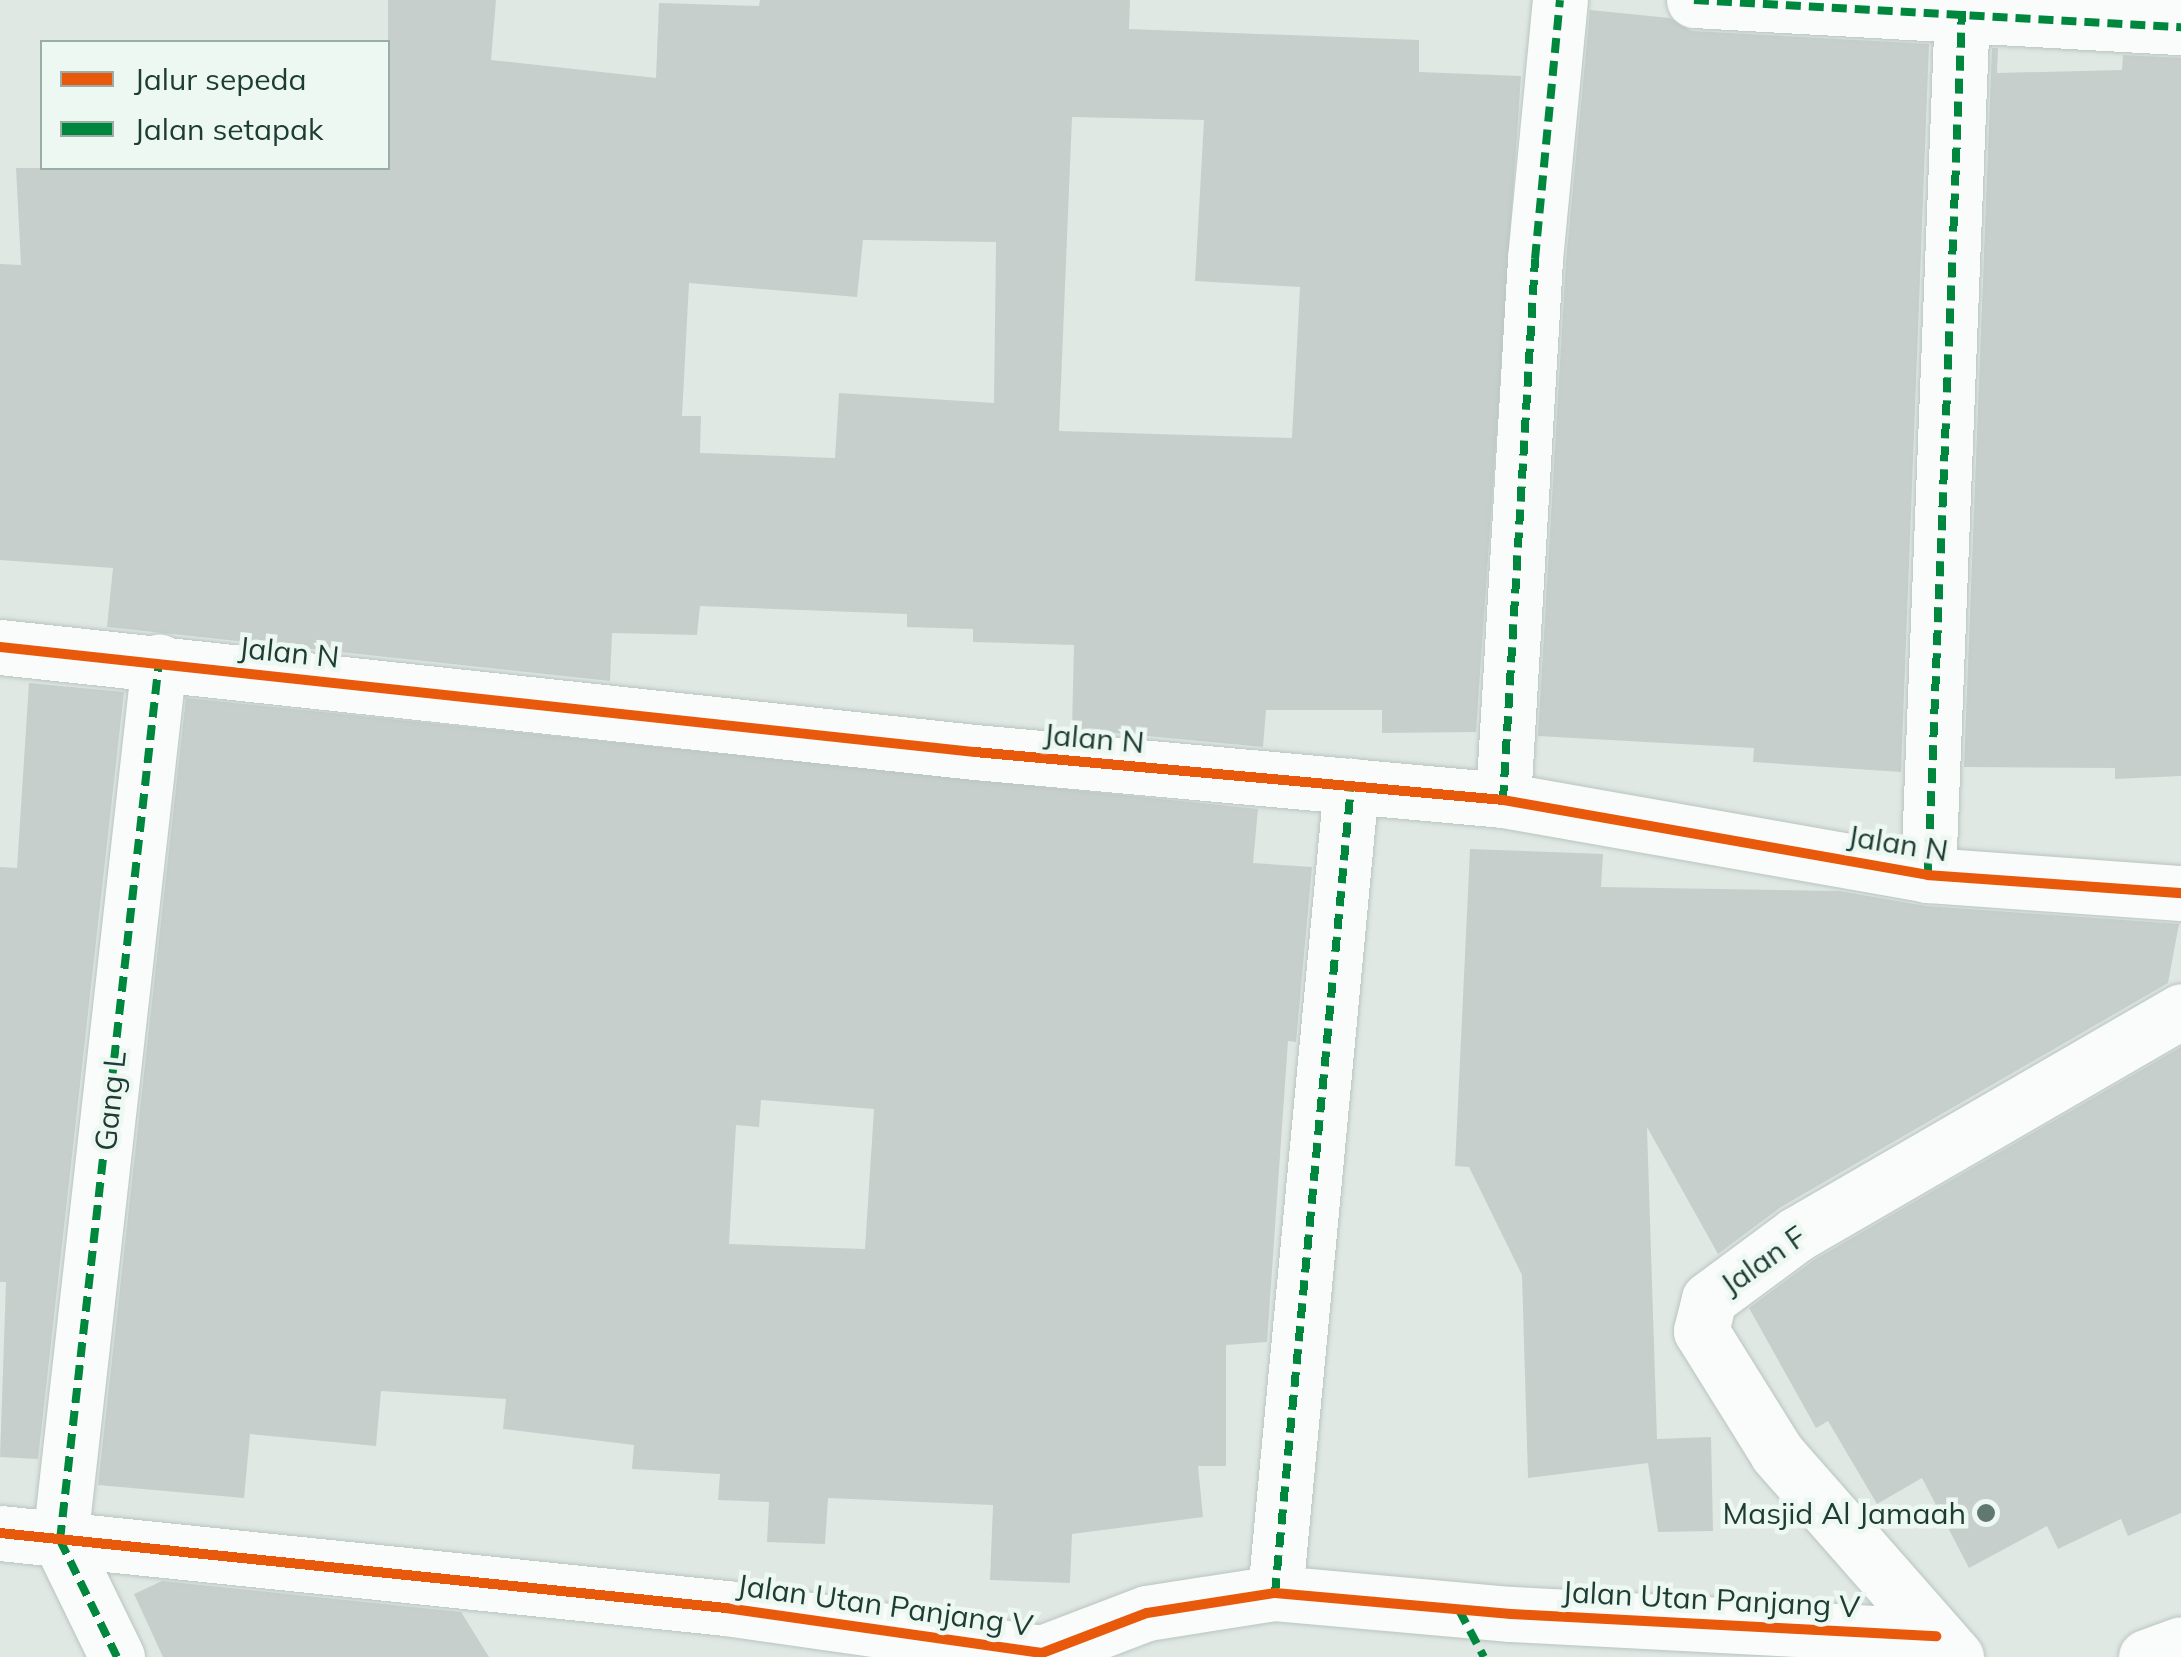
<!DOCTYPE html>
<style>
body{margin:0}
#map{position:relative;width:2181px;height:1657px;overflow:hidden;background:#e0e8e4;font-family:Mulish,sans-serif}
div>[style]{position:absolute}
.building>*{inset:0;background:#c7cfcc}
.roads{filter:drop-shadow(0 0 2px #b9c5c0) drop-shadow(0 0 2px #b9c5c0)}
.street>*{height:55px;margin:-27.5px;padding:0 27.5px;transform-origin:27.5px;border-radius:27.5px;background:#fafcfb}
.secondary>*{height:55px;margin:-27.5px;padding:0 27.5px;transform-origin:27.5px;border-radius:27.5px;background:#fafcfb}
.quiet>*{height:8px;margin-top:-4px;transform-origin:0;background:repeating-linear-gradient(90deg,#00873e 0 15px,transparent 0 23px)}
.cycleway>*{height:10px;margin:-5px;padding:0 5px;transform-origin:5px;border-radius:5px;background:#e8590c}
.dots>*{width:28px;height:28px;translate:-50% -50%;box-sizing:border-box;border:5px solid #eef8f3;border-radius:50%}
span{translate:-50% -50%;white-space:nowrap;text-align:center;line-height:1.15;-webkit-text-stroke:9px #eef8f3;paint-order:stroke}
.street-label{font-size:30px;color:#1d3c33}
.poi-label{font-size:30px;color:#1d3c33}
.right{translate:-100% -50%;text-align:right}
.legend{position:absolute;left:40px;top:40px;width:350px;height:130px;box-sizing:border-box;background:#eef8f3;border:2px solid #9aada6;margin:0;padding:12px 18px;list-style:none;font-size:30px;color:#1d3c33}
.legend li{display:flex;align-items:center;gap:20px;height:50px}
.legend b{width:50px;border:2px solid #9aada6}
</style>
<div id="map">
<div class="building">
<div style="clip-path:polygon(evenodd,388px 0,496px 0,491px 60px,656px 78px,659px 3px,759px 6px,760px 0,1130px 0,1129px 29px,1419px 40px,1419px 72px,1521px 76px,1476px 732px,1382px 733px,1382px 710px,1266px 710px,1263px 747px,1072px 729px,1074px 645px,973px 642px,973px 629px,907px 627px,907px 614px,700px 606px,697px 635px,612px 633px,610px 681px,107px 627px,113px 568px,0 560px,0 264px,21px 265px,16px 168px,388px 168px,388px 0,1072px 117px,1204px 120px,1195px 281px,1300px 287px,1292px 438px,1059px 431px,1072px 117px,388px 0,863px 240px,996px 242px,994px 403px,839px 393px,835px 458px,700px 453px,701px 416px,682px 416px,689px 283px,857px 297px,863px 240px)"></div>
<div style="clip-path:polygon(1590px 10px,1670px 18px,1692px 31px,1929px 44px,1901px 772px,1753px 762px,1754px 748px,1538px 736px,1566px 261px)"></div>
<div style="clip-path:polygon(1992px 48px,1998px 48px,1997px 73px,2122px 70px,2123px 55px,2181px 58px,2181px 776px,2115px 779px,2115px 768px,1964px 767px)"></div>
<div style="clip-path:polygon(29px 683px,124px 692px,38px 1459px,0 1457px,6px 1282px,0 1282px,0 867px,17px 868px)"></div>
<div style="clip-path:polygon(evenodd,186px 698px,1258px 809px,1253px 863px,1312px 867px,1296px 1042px,1288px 1041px,1267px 1342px,1226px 1345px,1226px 1466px,1198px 1466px,1203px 1517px,1072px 1534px,1070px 1583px,990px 1580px,993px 1505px,828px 1498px,825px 1544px,767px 1542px,769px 1502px,718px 1500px,720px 1474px,632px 1469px,634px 1445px,503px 1429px,506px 1399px,381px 1391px,376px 1446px,250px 1434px,244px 1498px,98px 1485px,186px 698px,761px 1100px,874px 1109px,865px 1249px,729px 1244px,736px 1125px,759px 1127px,761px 1100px)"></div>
<div style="clip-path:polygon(1470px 849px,1603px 854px,1601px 887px,1839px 891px,1926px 906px,2179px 924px,2168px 983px,1781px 1207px,1718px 1254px,1647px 1127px,1657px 1439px,1711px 1437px,1713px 1531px,1658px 1532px,1648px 1463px,1528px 1478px,1522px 1275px,1469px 1167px,1455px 1166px)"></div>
<div style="clip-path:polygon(2181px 1047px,2181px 1513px,2128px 1536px,2121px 1519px,2058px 1549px,2047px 1526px,1969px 1568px,1922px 1478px,1877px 1504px,1828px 1421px,1816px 1428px,1749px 1308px,1814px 1260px)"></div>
<div style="clip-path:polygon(162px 1581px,461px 1612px,489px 1657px,163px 1657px,134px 1594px)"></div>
</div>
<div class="roads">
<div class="street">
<div style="left:1694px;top:0;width:488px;rotate:3.2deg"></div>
<div style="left:0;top:647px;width:981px;rotate:6.15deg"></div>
<div style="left:975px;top:752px;width:530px;rotate:5.19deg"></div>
<div style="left:1503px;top:800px;width:432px;rotate:10deg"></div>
<div style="left:1928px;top:875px;width:254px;rotate:4.1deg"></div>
<div style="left:1503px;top:800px;width:542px;rotate:-86.61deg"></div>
<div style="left:1535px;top:259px;width:260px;rotate:-84.5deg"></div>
<div style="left:1928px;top:875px;width:865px;rotate:-87.75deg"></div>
<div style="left:0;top:1533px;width:730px;rotate:5.9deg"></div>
<div style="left:726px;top:1608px;width:319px;rotate:8.1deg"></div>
<div style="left:1042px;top:1653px;width:112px;rotate:-20.9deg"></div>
<div style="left:1147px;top:1613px;width:130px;rotate:-8.9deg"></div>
<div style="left:1275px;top:1593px;width:237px;rotate:5.1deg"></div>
<div style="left:1511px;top:1614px;width:426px;rotate:3deg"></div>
<div style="left:1275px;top:1593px;width:811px;rotate:-84.62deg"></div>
<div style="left:117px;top:1657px;width:130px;rotate:-116deg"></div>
<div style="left:60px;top:1540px;width:884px;rotate:-83.57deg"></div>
<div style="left:2146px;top:1657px;width:37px;rotate:-20deg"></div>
</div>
<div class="secondary">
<div style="left:1956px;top:1657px;width:271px;rotate:-131.3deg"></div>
<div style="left:1777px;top:1453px;width:144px;rotate:-121.9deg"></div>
<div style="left:1701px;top:1331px;width:33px;rotate:-76deg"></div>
<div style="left:1709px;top:1299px;width:109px;rotate:-36.5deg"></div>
<div style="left:1797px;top:1234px;width:444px;rotate:-30.1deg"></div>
</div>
</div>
<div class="quiet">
<div style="left:1694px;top:0;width:488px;rotate:3.2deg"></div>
<div style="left:1503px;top:800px;width:542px;rotate:-86.61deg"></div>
<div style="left:1535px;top:259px;width:260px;rotate:-84.5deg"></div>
<div style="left:1928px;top:875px;width:865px;rotate:-87.75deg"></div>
<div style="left:1275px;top:1593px;width:811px;rotate:-84.62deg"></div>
<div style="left:1459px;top:1610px;width:53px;rotate:62deg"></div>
<div style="left:117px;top:1657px;width:130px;rotate:-116deg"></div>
<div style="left:60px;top:1540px;width:884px;rotate:-83.57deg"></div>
</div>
<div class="cycleway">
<div style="left:0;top:647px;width:981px;rotate:6.15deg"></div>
<div style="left:975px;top:752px;width:530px;rotate:5.19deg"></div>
<div style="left:1503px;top:800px;width:432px;rotate:10deg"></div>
<div style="left:1928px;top:875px;width:254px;rotate:4.1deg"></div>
<div style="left:0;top:1533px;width:730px;rotate:5.9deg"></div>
<div style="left:726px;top:1608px;width:319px;rotate:8.1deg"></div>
<div style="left:1042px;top:1653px;width:112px;rotate:-20.9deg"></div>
<div style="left:1147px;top:1613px;width:130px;rotate:-8.9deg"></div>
<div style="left:1275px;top:1593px;width:237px;rotate:5.1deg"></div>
<div style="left:1511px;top:1614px;width:426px;rotate:3deg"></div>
</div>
<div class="dots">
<div style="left:1986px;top:1513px;background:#617871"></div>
</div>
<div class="street-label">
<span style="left:289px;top:652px;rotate:6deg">Jalan N</span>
<span style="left:1094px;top:738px;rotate:5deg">Jalan N</span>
<span style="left:1898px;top:843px;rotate:9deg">Jalan N</span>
<span style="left:110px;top:1101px;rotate:-84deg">Gang L</span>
<span style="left:1763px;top:1260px;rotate:-35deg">Jalan F</span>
<span style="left:1711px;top:1599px;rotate:3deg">Jalan Utan Panjang V</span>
<span style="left:885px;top:1605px;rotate:8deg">Jalan Utan Panjang V</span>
</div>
<div class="poi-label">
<span class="right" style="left:1966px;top:1513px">Masjid Al Jamaah</span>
</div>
<ul class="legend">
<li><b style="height:12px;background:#e8590c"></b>Jalur sepeda</li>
<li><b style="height:12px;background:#00873e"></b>Jalan setapak</li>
</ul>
</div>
